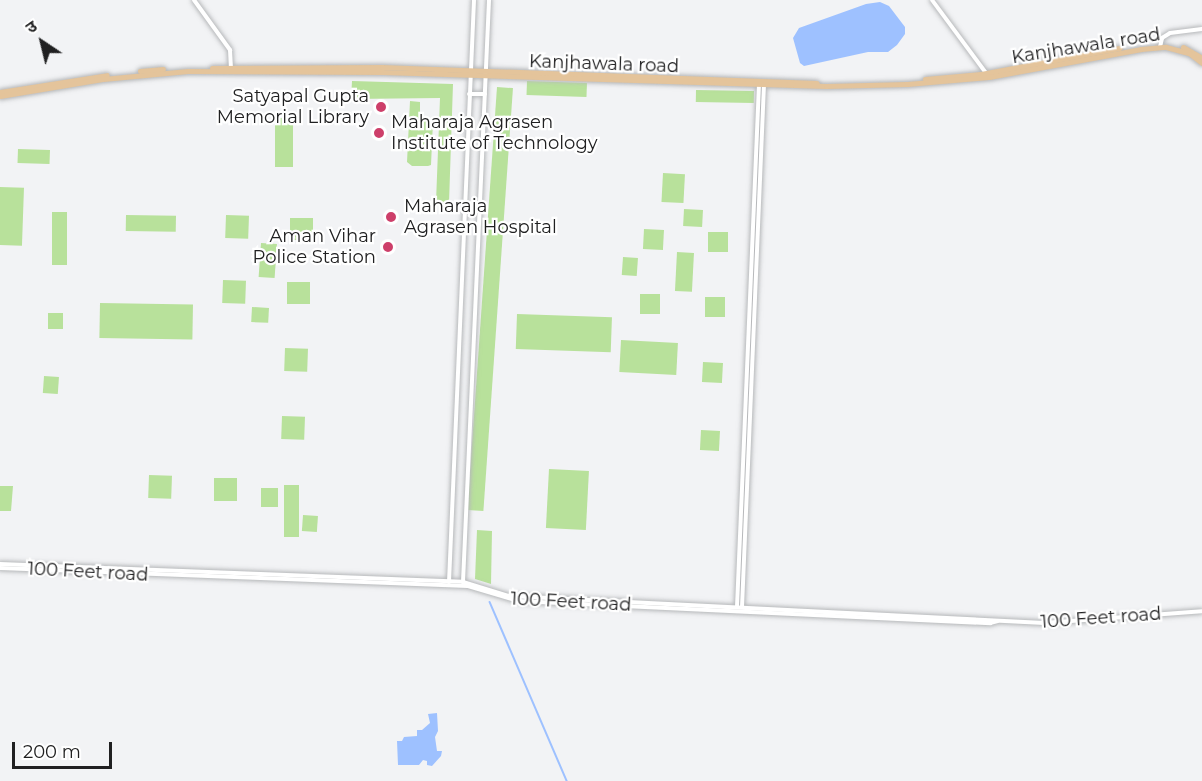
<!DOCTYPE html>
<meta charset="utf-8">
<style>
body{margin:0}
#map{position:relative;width:1202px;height:781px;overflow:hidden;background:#f2f3f5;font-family:Montserrat,"Noto Sans Devanagari",sans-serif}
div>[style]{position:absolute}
.green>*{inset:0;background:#b8e19b;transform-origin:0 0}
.water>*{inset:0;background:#9ec1ff}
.stream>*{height:1.5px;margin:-0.75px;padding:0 0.75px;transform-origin:0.75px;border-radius:0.75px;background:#9ec1ff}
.roads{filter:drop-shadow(0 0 2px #b6b8ba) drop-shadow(0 0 2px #b6b8ba)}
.minor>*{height:4px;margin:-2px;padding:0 2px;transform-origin:2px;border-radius:2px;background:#fff}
.major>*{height:5px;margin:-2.5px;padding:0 2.5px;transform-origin:2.5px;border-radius:2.5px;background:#e4c49b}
.dots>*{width:16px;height:16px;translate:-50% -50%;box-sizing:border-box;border:3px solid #fff;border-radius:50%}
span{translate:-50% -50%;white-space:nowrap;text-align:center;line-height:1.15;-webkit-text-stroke:4.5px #fff;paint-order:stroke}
.street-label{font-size:18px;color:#202021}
.poi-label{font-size:18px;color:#202021}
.right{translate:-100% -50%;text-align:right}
.left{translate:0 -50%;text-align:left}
.north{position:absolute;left:12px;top:12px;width:60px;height:60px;-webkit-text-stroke:4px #fff;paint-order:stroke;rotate:325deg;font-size:16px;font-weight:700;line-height:24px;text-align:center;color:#202021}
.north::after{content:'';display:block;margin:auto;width:21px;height:27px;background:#202021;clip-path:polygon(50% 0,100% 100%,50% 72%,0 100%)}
.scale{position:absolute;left:12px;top:742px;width:100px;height:27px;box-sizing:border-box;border:3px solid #202021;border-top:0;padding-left:8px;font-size:18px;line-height:21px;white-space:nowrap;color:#202021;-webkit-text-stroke:4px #fff;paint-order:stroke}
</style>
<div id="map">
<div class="green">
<div style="clip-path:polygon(352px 81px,453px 84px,449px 203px,436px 202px,440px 98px,351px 99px)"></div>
<div style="left:527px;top:81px;width:60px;height:14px;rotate:2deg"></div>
<div style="left:497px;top:87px;width:16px;height:424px;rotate:4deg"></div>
<div style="left:696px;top:90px;width:58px;height:12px;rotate:1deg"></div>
<div style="clip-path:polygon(410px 101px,420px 102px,420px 120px,433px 121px,431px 165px,428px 166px,412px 166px,407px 162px)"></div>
<div style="left:275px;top:118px;width:18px;height:49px"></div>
<div style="left:18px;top:149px;width:32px;height:14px;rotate:2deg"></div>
<div style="left:663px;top:173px;width:22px;height:29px;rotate:3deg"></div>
<div style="left:0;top:187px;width:24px;height:58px;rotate:2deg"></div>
<div style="left:684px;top:209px;width:19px;height:17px;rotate:3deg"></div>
<div style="left:52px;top:212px;width:15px;height:53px"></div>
<div style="left:126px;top:215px;width:50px;height:16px;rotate:1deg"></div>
<div style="left:226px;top:215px;width:23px;height:23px;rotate:2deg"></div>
<div style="left:290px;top:218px;width:23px;height:22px"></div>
<div style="left:644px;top:229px;width:20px;height:20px;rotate:3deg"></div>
<div style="left:708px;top:232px;width:20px;height:20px"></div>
<div style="left:261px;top:243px;width:16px;height:34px;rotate:4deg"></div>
<div style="left:677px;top:252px;width:17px;height:39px;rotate:3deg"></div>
<div style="left:623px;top:257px;width:15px;height:18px;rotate:4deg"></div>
<div style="left:223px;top:280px;width:23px;height:23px;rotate:2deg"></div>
<div style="left:287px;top:282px;width:23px;height:22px"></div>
<div style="left:640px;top:294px;width:20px;height:20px"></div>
<div style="left:705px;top:297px;width:20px;height:20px"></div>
<div style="left:100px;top:303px;width:93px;height:35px;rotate:1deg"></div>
<div style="left:252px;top:307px;width:17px;height:15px;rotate:3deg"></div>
<div style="left:48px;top:313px;width:15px;height:16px"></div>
<div style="left:517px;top:314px;width:95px;height:35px;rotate:2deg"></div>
<div style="left:621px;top:340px;width:57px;height:32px;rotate:3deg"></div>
<div style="left:285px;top:348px;width:23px;height:23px;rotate:2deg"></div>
<div style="left:703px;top:362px;width:20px;height:20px;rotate:3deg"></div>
<div style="left:44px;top:376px;width:15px;height:17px;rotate:4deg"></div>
<div style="left:282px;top:416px;width:23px;height:23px;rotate:2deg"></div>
<div style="left:701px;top:430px;width:19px;height:20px;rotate:3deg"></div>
<div style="left:549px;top:469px;width:40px;height:59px;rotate:3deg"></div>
<div style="left:149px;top:475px;width:23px;height:23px;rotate:2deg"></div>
<div style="left:214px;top:478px;width:23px;height:23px"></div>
<div style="left:284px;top:485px;width:15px;height:52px"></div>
<div style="clip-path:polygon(0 486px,13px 486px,11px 511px,0 511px)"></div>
<div style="left:261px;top:488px;width:17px;height:19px"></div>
<div style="left:303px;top:515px;width:15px;height:16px;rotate:4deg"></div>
<div style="clip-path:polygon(477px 530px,492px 531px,491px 584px,475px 579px)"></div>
</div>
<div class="water">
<div style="clip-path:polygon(880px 2px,889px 6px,905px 27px,905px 34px,897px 45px,888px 52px,868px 52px,804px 66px,800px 63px,793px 38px,799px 28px,866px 4px)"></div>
<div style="clip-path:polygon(437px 713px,438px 731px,435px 737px,437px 751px,442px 751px,441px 756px,432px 766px,427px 765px,427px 761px,423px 760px,419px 765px,398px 765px,397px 741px,402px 741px,404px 737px,417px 736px,417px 730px,422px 730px,430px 723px,428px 714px)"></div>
</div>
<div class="stream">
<div style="left:490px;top:602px;width:195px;rotate:66.7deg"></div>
</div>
<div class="roads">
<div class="minor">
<div style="left:194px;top:0;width:62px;rotate:54.2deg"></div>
<div style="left:230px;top:50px;width:18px;rotate:87deg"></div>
<div style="left:932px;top:0;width:91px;rotate:53.5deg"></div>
<div style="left:1160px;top:47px;width:9px;rotate:-77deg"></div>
<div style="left:1162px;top:38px;width:9px;rotate:-32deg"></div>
<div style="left:1170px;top:33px;width:32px;rotate:-7deg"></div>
<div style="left:469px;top:94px;width:16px"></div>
<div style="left:0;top:564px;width:463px;rotate:2.2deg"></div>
<div style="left:463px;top:582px;width:48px;rotate:16.9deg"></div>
<div style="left:509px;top:596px;width:536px;rotate:2.89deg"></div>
<div style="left:1044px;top:623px;width:158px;rotate:-4.3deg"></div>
<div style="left:0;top:568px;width:468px;rotate:2.2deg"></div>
<div style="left:468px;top:586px;width:52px;rotate:16.7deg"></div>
<div style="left:518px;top:601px;width:473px;rotate:2.7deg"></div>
<div style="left:990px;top:623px;width:8px;rotate:-14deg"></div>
<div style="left:449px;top:582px;width:583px;rotate:-87.54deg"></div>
<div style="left:463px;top:582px;width:583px;rotate:-87.44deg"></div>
<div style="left:737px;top:607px;width:523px;rotate:-87.59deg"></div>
<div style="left:742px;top:607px;width:523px;rotate:-87.59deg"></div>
</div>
<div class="major">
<div style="left:1183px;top:47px;width:22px;rotate:30deg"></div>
<div style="left:212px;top:68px;width:170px;rotate:-0.3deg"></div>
<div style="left:382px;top:67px;width:435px;rotate:2.1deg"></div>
<div style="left:140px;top:71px;width:23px;rotate:-5deg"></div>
<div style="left:925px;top:79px;width:56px;rotate:-5.1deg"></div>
<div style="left:981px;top:74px;width:141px;rotate:-10.6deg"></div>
<div style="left:0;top:92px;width:108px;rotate:-9deg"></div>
<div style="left:0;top:96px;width:104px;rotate:-9.4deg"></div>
<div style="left:103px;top:79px;width:85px;rotate:-5.4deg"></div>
<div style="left:188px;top:71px;width:194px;rotate:0.3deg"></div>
<div style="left:382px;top:72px;width:444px;rotate:1.8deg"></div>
<div style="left:826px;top:86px;width:81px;rotate:-1.4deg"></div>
<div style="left:907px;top:84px;width:82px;rotate:-4.9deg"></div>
<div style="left:989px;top:77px;width:155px;rotate:-10.4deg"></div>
<div style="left:1141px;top:49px;width:25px;rotate:-5deg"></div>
<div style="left:1166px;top:47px;width:24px;rotate:15deg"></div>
<div style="left:1189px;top:53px;width:16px;rotate:38deg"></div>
</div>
</div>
<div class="dots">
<div style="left:381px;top:107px;background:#cd3f6a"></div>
<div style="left:379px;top:133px;background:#cd3f6a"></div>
<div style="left:391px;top:217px;background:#cd3f6a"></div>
<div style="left:388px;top:247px;background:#cd3f6a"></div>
</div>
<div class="street-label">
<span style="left:1086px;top:46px;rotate:-9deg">Kanjhawala road</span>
<span style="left:604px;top:64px;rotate:2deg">Kanjhawala road</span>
<span style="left:88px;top:572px;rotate:3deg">100 Feet road</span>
<span style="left:571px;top:602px;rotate:3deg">100 Feet road</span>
<span style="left:1101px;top:618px;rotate:-4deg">100 Feet road</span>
</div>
<div class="poi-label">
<span class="right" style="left:369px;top:107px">Satyapal Gupta<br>Memorial Library</span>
<span class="left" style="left:391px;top:133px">Maharaja Agrasen<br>Institute of Technology</span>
<span class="left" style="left:404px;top:217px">Maharaja<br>Agrasen Hospital</span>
<span class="right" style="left:376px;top:247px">Aman Vihar<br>Police Station</span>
</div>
<div class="north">उ</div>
<div class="scale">200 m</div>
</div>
